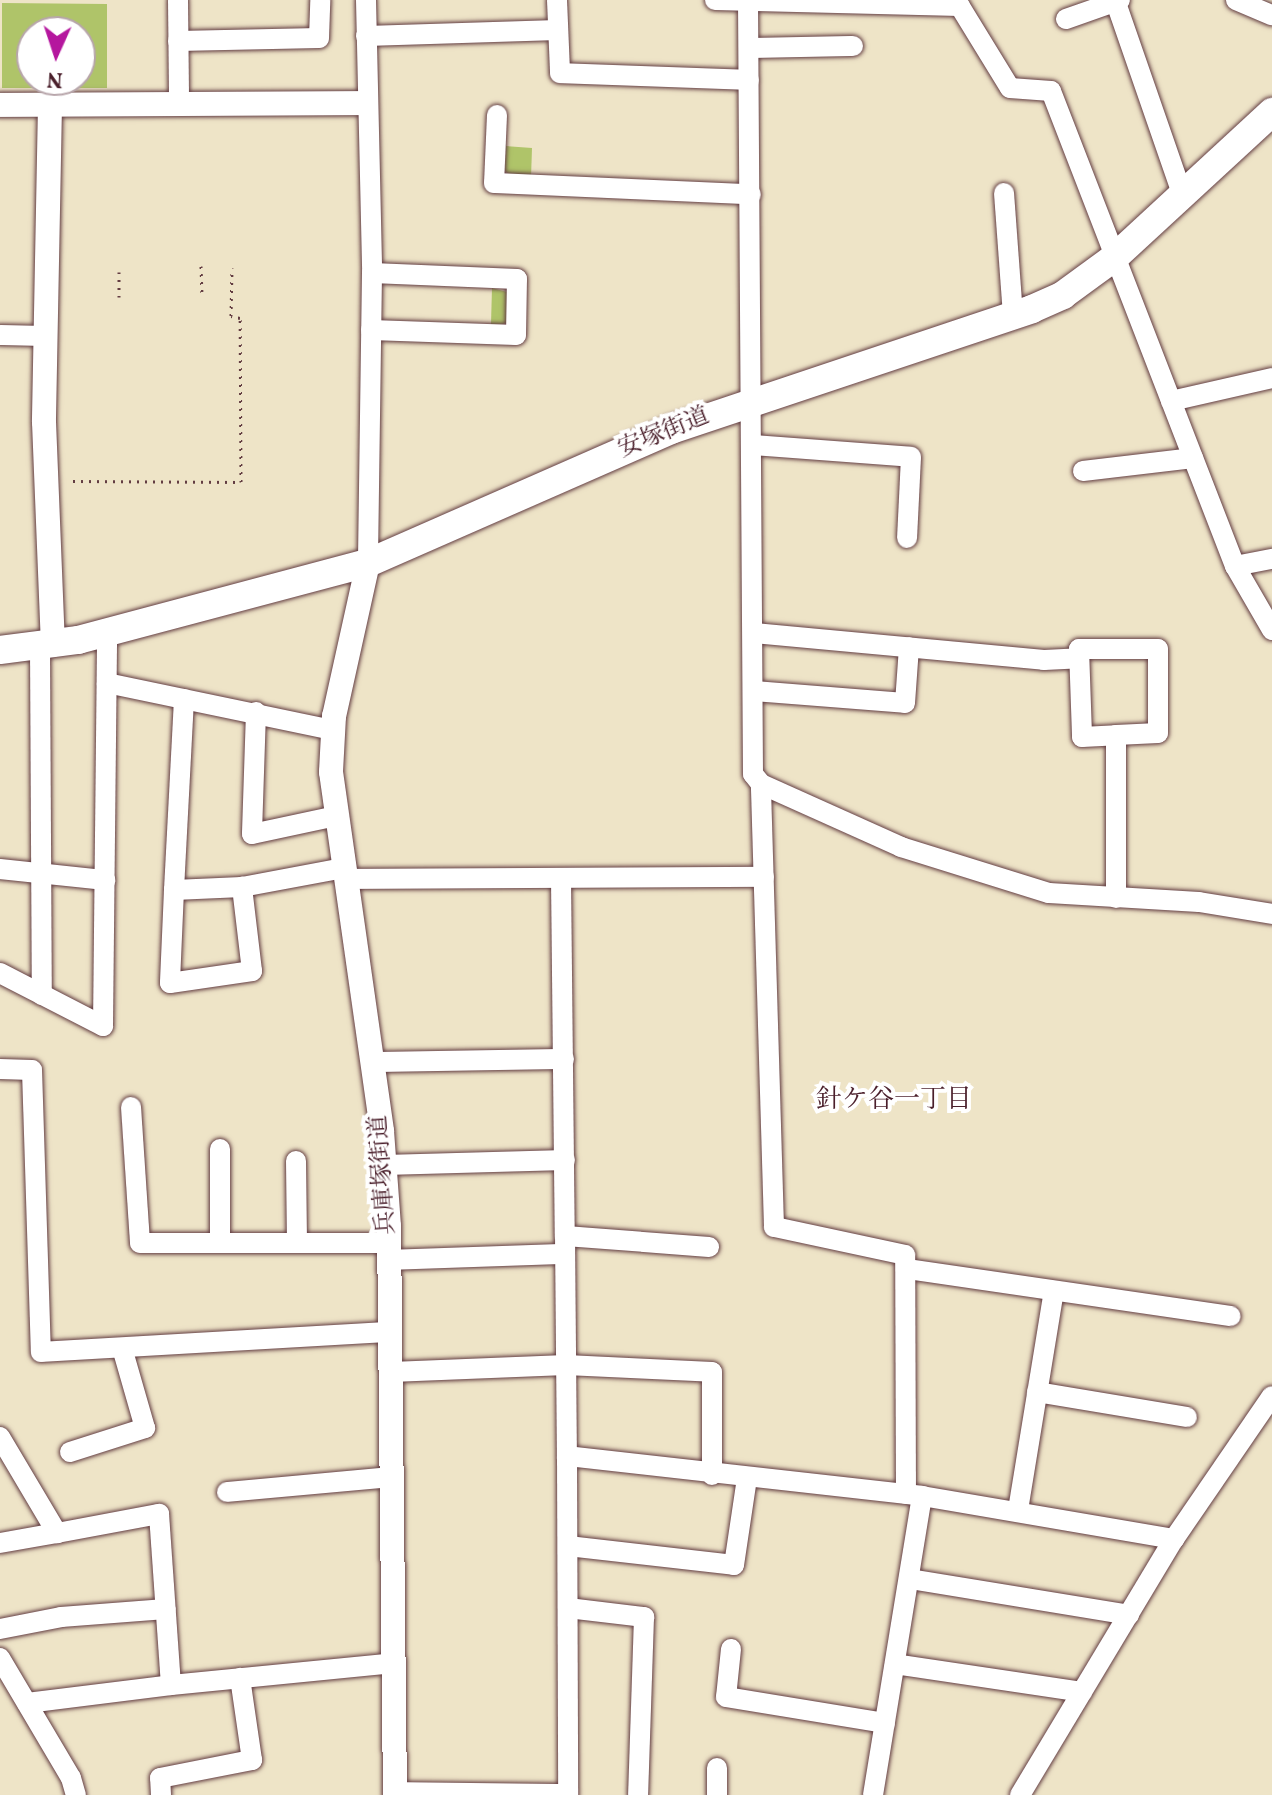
<!DOCTYPE html>
<meta charset="utf-8">
<style>
body{margin:0}
#map{position:relative;width:1272px;height:1795px;overflow:hidden;background:#eee4c7;font-family:Vollkorn,"Noto Serif JP",serif}
div>[style]{position:absolute}
.green>*{inset:0;background:#afc469}
.path>*{height:3px;margin-top:-1.5px;transform-origin:0;background:repeating-linear-gradient(90deg,#633d42 0 2px,transparent 0 8px)}
.roads{filter:drop-shadow(0 0 2px #633d42) drop-shadow(0 0 2px #633d42)}
.minor>*{height:20px;margin:-10px;padding:0 10px;transform-origin:10px;border-radius:10px;background:#fff}
.tertiary>*{height:24px;margin:-12px;padding:0 12px;transform-origin:12px;border-radius:12px;background:#fff}
.secondary>*{height:28px;margin:-14px;padding:0 14px;transform-origin:14px;border-radius:14px;background:#fff}
span{translate:-50% -50%;white-space:nowrap;text-align:center;line-height:1.15;-webkit-text-stroke:8px #fff;paint-order:stroke}
.street-label{font-size:24px;color:#4a1f2b}
.neighbourhood-label{font-size:26px;color:#4a1f2b}
.north{position:absolute;left:16px;top:16px;width:80px;height:80px;box-sizing:border-box;background:#fff;border:2px solid #b7a5aa;border-radius:50%;rotate:183deg;font-size:22px;font-weight:700;line-height:32px;text-align:center;color:#4a1f2b}
.north::after{content:'';display:block;margin:auto;width:28px;height:36px;background:#b5179e;clip-path:polygon(50% 0,100% 100%,50% 72%,0 100%)}
</style>
<div id="map">
<div class="green">
<div style="clip-path:polygon(evenodd,2px 3px,107px 4px,107px 88px,2px 88px,2px 3px,80px 32px,80px 80px,32px 80px,32px 32px,80px 32px)"></div>
<div style="clip-path:polygon(506px 146px,532px 148px,531px 178px,513px 177px,505px 171px)"></div>
<div style="clip-path:polygon(492px 288px,511px 293px,510px 321px,503px 324px,491px 324px)"></div>
</div>
<div class="path">
<div style="left:201px;top:266px;width:29px;rotate:88deg"></div>
<div style="left:119px;top:272px;width:25px;rotate:90deg"></div>
<div style="left:73px;top:481px;width:168px;rotate:0.3deg"></div>
<div style="left:241px;top:482px;width:164px;rotate:-90.3deg"></div>
<div style="left:240px;top:318px;width:9px;rotate:-167deg"></div>
<div style="left:231px;top:316px;width:48px;rotate:-88.8deg"></div>
</div>
<div class="roads">
<div class="minor">
<div style="left:178px;top:0;width:104px;rotate:89.4deg"></div>
<div style="left:366px;top:0;width:273px;rotate:88.7deg"></div>
<div style="left:372px;top:273px;width:290px;rotate:90.8deg"></div>
<div style="left:557px;top:0;width:73px;rotate:87.6deg"></div>
<div style="left:560px;top:73px;width:189px;rotate:2.1deg"></div>
<div style="left:715px;top:0;width:245px;rotate:1.4deg"></div>
<div style="left:748px;top:0;width:774px;rotate:89.63deg"></div>
<div style="left:753px;top:774px;width:13px;rotate:51deg"></div>
<div style="left:956px;top:0;width:103px;rotate:58.5deg"></div>
<div style="left:1010px;top:88px;width:41px;rotate:4.2deg"></div>
<div style="left:1051px;top:91px;width:509px;rotate:68.83deg"></div>
<div style="left:1235px;top:566px;width:74px;rotate:60deg"></div>
<div style="left:1115px;top:0;width:207px;rotate:70.9deg"></div>
<div style="left:1236px;top:0;width:39px;rotate:23deg"></div>
<div style="left:1066px;top:19px;width:57px;rotate:-19.4deg"></div>
<div style="left:366px;top:36px;width:192px;rotate:-1.8deg"></div>
<div style="left:178px;top:41px;width:141px;rotate:-1.2deg"></div>
<div style="left:319px;top:38px;width:38px;rotate:-88deg"></div>
<div style="left:749px;top:48px;width:104px;rotate:-1.1deg"></div>
<div style="left:497px;top:115px;width:68px;rotate:92.5deg"></div>
<div style="left:494px;top:183px;width:257px;rotate:2.5deg"></div>
<div style="left:1004px;top:193px;width:123px;rotate:85.8deg"></div>
<div style="left:371px;top:330px;width:145px;rotate:2deg"></div>
<div style="left:516px;top:335px;width:56px;rotate:-89deg"></div>
<div style="left:517px;top:279px;width:145px;rotate:-177.6deg"></div>
<div style="left:0;top:335px;width:46px;rotate:1.2deg"></div>
<div style="left:1171px;top:401px;width:104px;rotate:-12.8deg"></div>
<div style="left:753px;top:445px;width:158px;rotate:4.3deg"></div>
<div style="left:911px;top:457px;width:81px;rotate:92.8deg"></div>
<div style="left:1083px;top:471px;width:111px;rotate:-6.7deg"></div>
<div style="left:1235px;top:566px;width:38px;rotate:-11deg"></div>
<div style="left:754px;top:633px;width:291px;rotate:5.3deg"></div>
<div style="left:1044px;top:660px;width:35px;rotate:-3deg"></div>
<div style="left:40px;top:647px;width:348px;rotate:89.7deg"></div>
<div style="left:107px;top:683px;width:230px;rotate:11.8deg"></div>
<div style="left:754px;top:691px;width:151px;rotate:4.5deg"></div>
<div style="left:905px;top:703px;width:56px;rotate:-85.9deg"></div>
<div style="left:184px;top:699px;width:191px;rotate:93deg"></div>
<div style="left:174px;top:890px;width:68px;rotate:-2.5deg"></div>
<div style="left:242px;top:887px;width:104px;rotate:-10.6deg"></div>
<div style="left:256px;top:712px;width:122px;rotate:91.9deg"></div>
<div style="left:252px;top:834px;width:86px;rotate:-12.1deg"></div>
<div style="left:0;top:869px;width:106px;rotate:6deg"></div>
<div style="left:561px;top:878px;width:358px;rotate:89.4deg"></div>
<div style="left:345px;top:879px;width:419px;rotate:-0.3deg"></div>
<div style="left:174px;top:890px;width:93px;rotate:92.5deg"></div>
<div style="left:170px;top:983px;width:83px;rotate:-8.3deg"></div>
<div style="left:252px;top:971px;width:85px;rotate:-96.8deg"></div>
<div style="left:1116px;top:898px;width:163px;rotate:-90deg"></div>
<div style="left:1116px;top:735px;width:42px;rotate:-2.7deg"></div>
<div style="left:1158px;top:733px;width:84px;rotate:-90deg"></div>
<div style="left:1158px;top:649px;width:79px;rotate:180deg"></div>
<div style="left:1079px;top:649px;width:88px;rotate:88deg"></div>
<div style="left:1082px;top:737px;width:34px;rotate:-3deg"></div>
<div style="left:0;top:973px;width:116px;rotate:27.2deg"></div>
<div style="left:103px;top:1026px;width:393px;rotate:-89.4deg"></div>
<div style="left:372px;top:1062px;width:192px;rotate:-0.9deg"></div>
<div style="left:0;top:1069px;width:32px;rotate:2deg"></div>
<div style="left:32px;top:1070px;width:282px;rotate:88.2deg"></div>
<div style="left:41px;top:1352px;width:349px;rotate:-3.3deg"></div>
<div style="left:131px;top:1107px;width:136px;rotate:86.2deg"></div>
<div style="left:140px;top:1243px;width:249px"></div>
<div style="left:220px;top:1149px;width:94px;rotate:90deg"></div>
<div style="left:296px;top:1161px;width:82px;rotate:89.3deg"></div>
<div style="left:385px;top:1165px;width:180px;rotate:-1.6deg"></div>
<div style="left:709px;top:1247px;width:144px;rotate:-175.6deg"></div>
<div style="left:565px;top:1236px;width:220px;rotate:89.5deg"></div>
<div style="left:567px;top:1456px;width:357px;rotate:6.4deg"></div>
<div style="left:922px;top:1496px;width:256px;rotate:9.7deg"></div>
<div style="left:389px;top:1260px;width:176px;rotate:-2deg"></div>
<div style="left:908px;top:1269px;width:326px;rotate:8.3deg"></div>
<div style="left:391px;top:1372px;width:175px;rotate:-2.3deg"></div>
<div style="left:566px;top:1365px;width:146px;rotate:2.7deg"></div>
<div style="left:712px;top:1372px;width:103px;rotate:90deg"></div>
<div style="left:1037px;top:1392px;width:152px;rotate:9.5deg"></div>
<div style="left:0;top:1437px;width:112px;rotate:59.3deg"></div>
<div style="left:57px;top:1533px;width:104px;rotate:-10.6deg"></div>
<div style="left:159px;top:1514px;width:171px;rotate:86deg"></div>
<div style="left:171px;top:1685px;width:224px;rotate:-5.6deg"></div>
<div style="left:70px;top:1452px;width:79px;rotate:-17.7deg"></div>
<div style="left:145px;top:1428px;width:83px;rotate:-106deg"></div>
<div style="left:567px;top:1456px;width:339px;rotate:89.8deg"></div>
<div style="left:227px;top:1492px;width:166px;rotate:-5.2deg"></div>
<div style="left:906px;top:1494px;width:239px;rotate:-90.2deg"></div>
<div style="left:905px;top:1255px;width:134px;rotate:-167.9deg"></div>
<div style="left:774px;top:1227px;width:443px;rotate:-91.7deg"></div>
<div style="left:761px;top:784px;width:154px;rotate:24.2deg"></div>
<div style="left:901px;top:847px;width:155px;rotate:17.3deg"></div>
<div style="left:1049px;top:893px;width:150px;rotate:3.4deg"></div>
<div style="left:1199px;top:902px;width:74px;rotate:9.3deg"></div>
<div style="left:1018px;top:1510px;width:222px;rotate:-80.7deg"></div>
<div style="left:0;top:1543px;width:58px;rotate:-10deg"></div>
<div style="left:568px;top:1546px;width:167px;rotate:6.5deg"></div>
<div style="left:734px;top:1565px;width:88px;rotate:-81.5deg"></div>
<div style="left:910px;top:1579px;width:222px;rotate:9.3deg"></div>
<div style="left:568px;top:1608px;width:77px;rotate:6.8deg"></div>
<div style="left:644px;top:1617px;width:178px;rotate:91.9deg"></div>
<div style="left:0;top:1629px;width:62px;rotate:-11.1deg"></div>
<div style="left:61px;top:1617px;width:105px;rotate:-4.4deg"></div>
<div style="left:731px;top:1649px;width:48px;rotate:95.9deg"></div>
<div style="left:726px;top:1697px;width:161px;rotate:9.3deg"></div>
<div style="left:0;top:1658px;width:139px;rotate:59.4deg"></div>
<div style="left:71px;top:1778px;width:18px;rotate:74deg"></div>
<div style="left:895px;top:1664px;width:189px;rotate:8.5deg"></div>
<div style="left:27px;top:1703px;width:145px;rotate:-7.1deg"></div>
<div style="left:717px;top:1768px;width:27px;rotate:90deg"></div>
<div style="left:395px;top:1792px;width:173px;rotate:0.7deg"></div>
<div style="left:161px;top:1795px;width:17px;rotate:-93deg"></div>
<div style="left:160px;top:1778px;width:94px;rotate:-11.1deg"></div>
<div style="left:252px;top:1760px;width:83px;rotate:-98.3deg"></div>
<div style="left:873px;top:1795px;width:303px;rotate:-80.7deg"></div>
<div style="left:1020px;top:1795px;width:299px;rotate:-59deg"></div>
<div style="left:1174px;top:1539px;width:173px;rotate:-55.6deg"></div>
</div>
<div class="tertiary">
<div style="left:0;top:105px;width:365px;rotate:-0.3deg"></div>
<div style="left:50px;top:105px;width:317px;rotate:91.1deg"></div>
<div style="left:44px;top:422px;width:223px;rotate:87.7deg"></div>
<div style="left:368px;top:563px;width:157px;rotate:102.5deg"></div>
<div style="left:334px;top:716px;width:56px;rotate:93.1deg"></div>
<div style="left:331px;top:772px;width:363px;rotate:81.9deg"></div>
<div style="left:382px;top:1131px;width:95px;rotate:85.8deg"></div>
<div style="left:389px;top:1226px;width:569px;rotate:89.4deg"></div>
</div>
<div class="secondary">
<div style="left:0;top:650px;width:79px;rotate:-7.3deg"></div>
<div style="left:78px;top:640px;width:300px;rotate:-14.9deg"></div>
<div style="left:368px;top:563px;width:331px;rotate:-23.7deg"></div>
<div style="left:671px;top:430px;width:381px;rotate:-18.5deg"></div>
<div style="left:1032px;top:309px;width:34px;rotate:-24deg"></div>
<div style="left:1063px;top:295px;width:64px;rotate:-36.2deg"></div>
<div style="left:1115px;top:257px;width:214px;rotate:-42.7deg"></div>
</div>
</div>
<div class="street-label">
<span style="left:664px;top:434px;rotate:-22deg">安塚街道</span>
<span style="left:384px;top:1175px;rotate:-94deg">兵庫塚街道</span>
</div>
<div class="neighbourhood-label">
<span style="left:894px;top:1101px">針ケ谷一丁目</span>
</div>
<div class="north">N</div>
</div>
